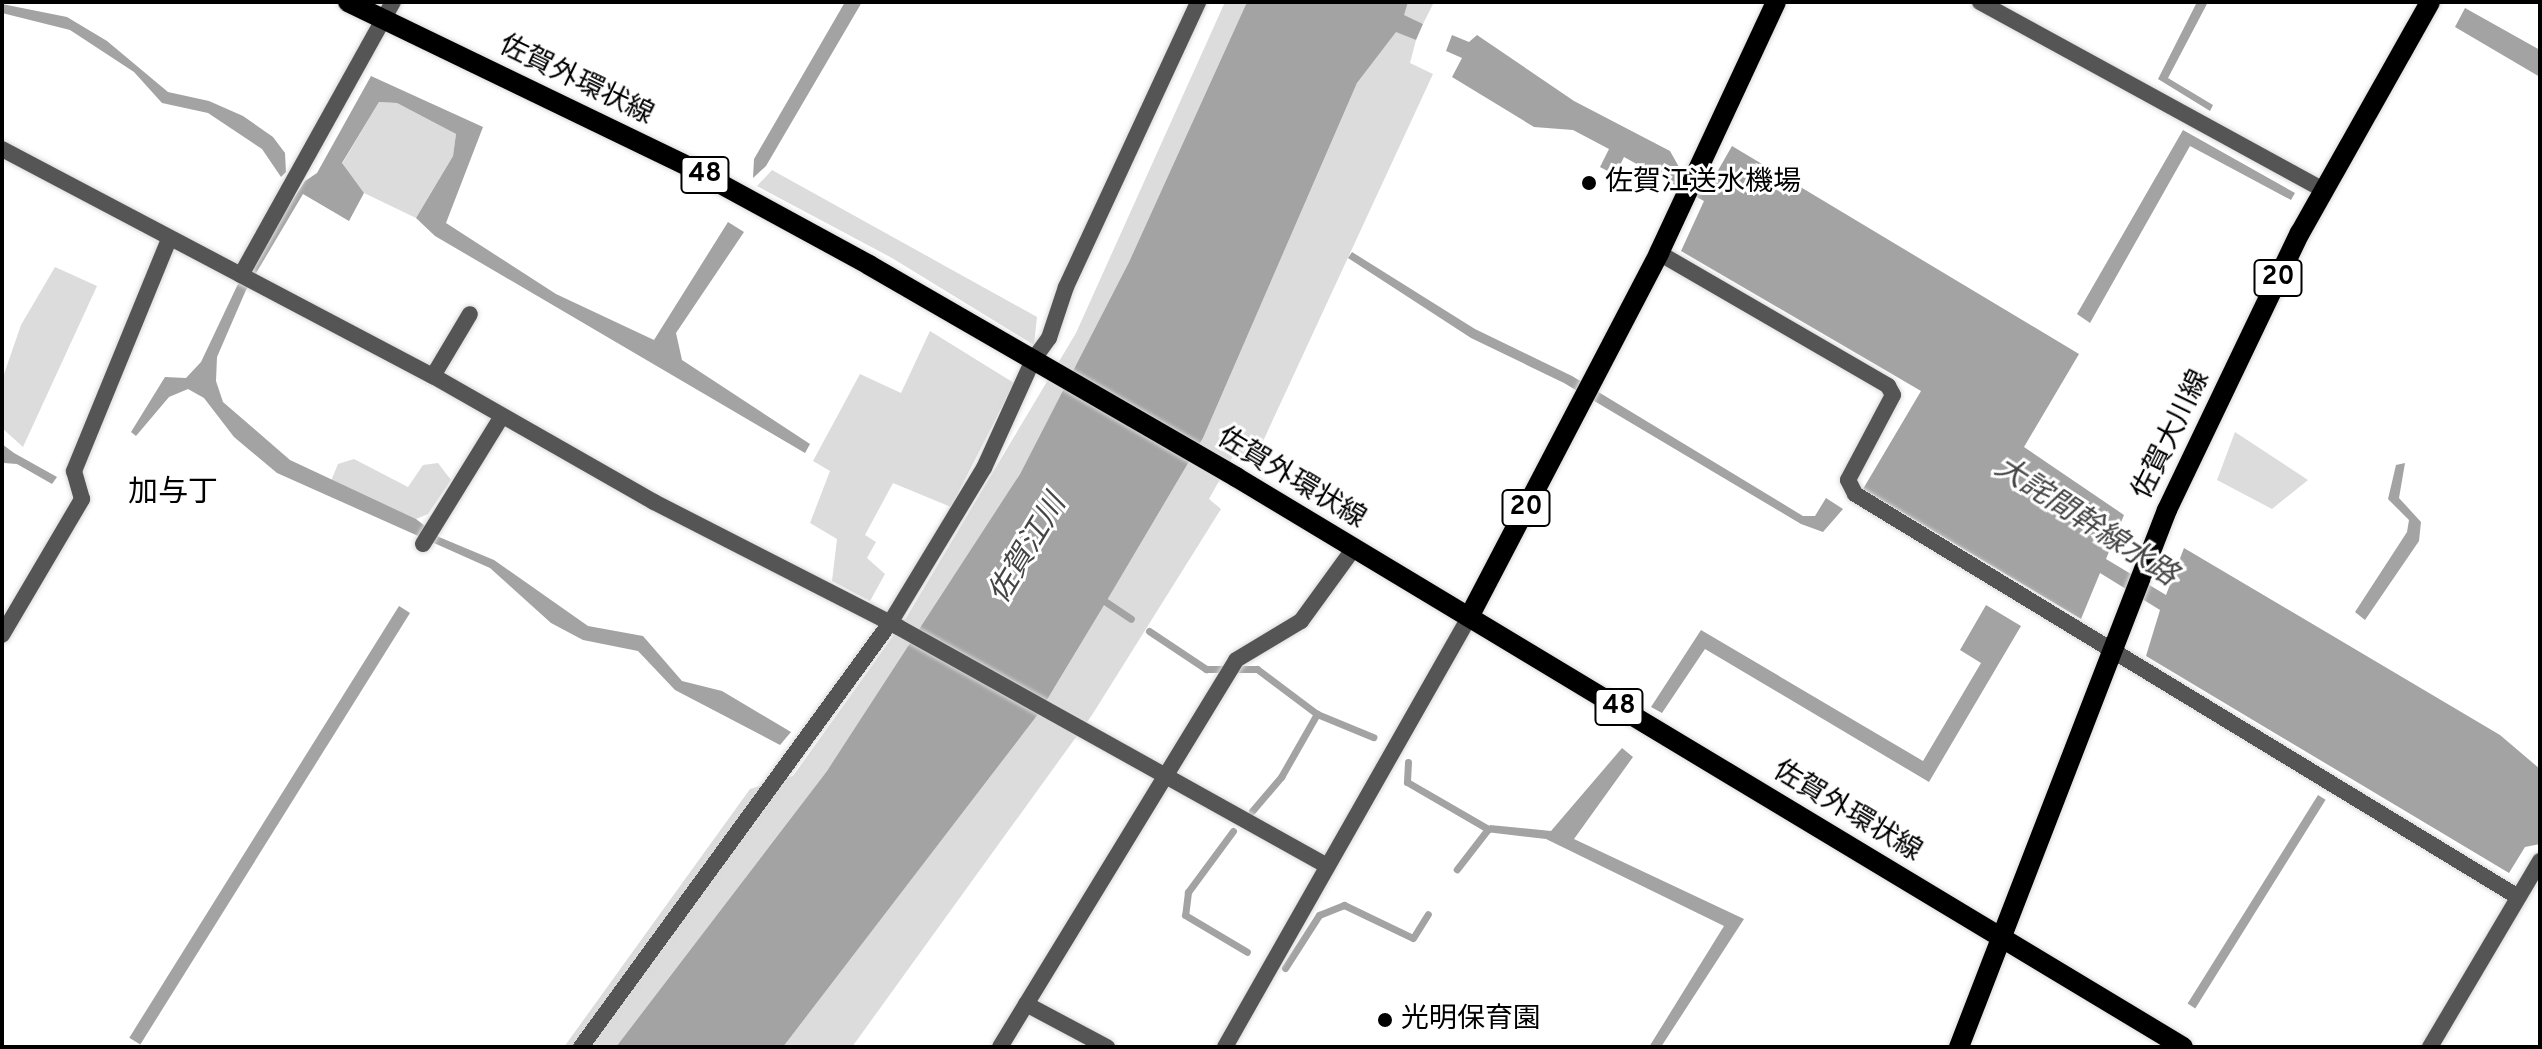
<!DOCTYPE html>
<meta charset="utf-8">
<style>
body{margin:0}
#map{position:relative;width:2542px;height:1049px;overflow:hidden;background:#fff;font-family:Overpass,"Noto Sans JP",sans-serif}
div>[style]{position:absolute}
.green>*{inset:0;background:#dcdcdc}
.water>*{inset:0;background:#a3a3a3;transform-origin:0 0}
.stream>*{height:7px;margin:-3.5px;padding:0 3.5px;transform-origin:3.5px;border-radius:3.5px;background:#a3a3a3}
.roads{filter:drop-shadow(0 0 2px #dbdbdb) drop-shadow(0 0 2px #dbdbdb)}
.minor>*{height:16px;margin:-8px;padding:0 8px;transform-origin:8px;border-radius:8px;background:#555}
.primary>*{height:20px;margin:-10px;padding:0 10px;transform-origin:10px;border-radius:10px;background:#000}
.dots>*{width:22px;height:22px;translate:-50% -50%;box-sizing:border-box;border:4px solid #fff;border-radius:50%}
span{translate:-50% -50%;white-space:nowrap;text-align:center;line-height:1.15;-webkit-text-stroke:6px #fff;paint-order:stroke}
.shield-label span{padding:2px 6px;background:#fff;border:2px solid;border-radius:6px;-webkit-text-stroke-width:0}
.shield-label{font-size:26px;color:#000;font-weight:700}
.street-label{font-size:28px;color:#000}
.poi-label{font-size:28px;color:#000}
.left{translate:0 -50%;text-align:left}
.neighbourhood-label{font-size:30px;color:#000}
.water-label{font-size:30px;color:#444;font-style:italic}
.frame{position:absolute;inset:0;border:4px solid #000;pointer-events:none}
</style>
<div id="map">
<div class="green">
<div style="clip-path:polygon(1225px 2px,1247px 2px,1129px 262px,1020px 474px,912px 647px,827px 771px,616px 1047px,564px 1047px,750px 789px,793px 776px,906px 618px,1076px 333px)"></div>
<div style="clip-path:polygon(1408px 2px,1434px 2px,1423px 24px,1403px 15px)"></div>
<div style="clip-path:polygon(1396px 31px,1416px 40px,1410px 63px,1433px 74px,1252px 465px,1234px 454px,1209px 499px,1221px 509px,1092px 715px,852px 1047px,783px 1047px,1039px 713px,1106px 602px,1203px 438px,1357px 83px)"></div>
<div style="clip-path:polygon(379px 102px,397px 103px,456px 134px,453px 156px,416px 218px,364px 193px,342px 164px)"></div>
<div style="clip-path:polygon(772px 170px,1037px 317px,1034px 345px,892px 258px,757px 186px)"></div>
<div style="clip-path:polygon(55px 267px,97px 286px,23px 447px,2px 428px,2px 380px,21px 325px)"></div>
<div style="clip-path:polygon(930px 331px,1014px 383px,951px 507px,893px 483px,865px 535px,876px 542px,867px 558px,885px 574px,870px 601px,832px 581px,837px 539px,810px 523px,830px 471px,813px 461px,860px 374px,901px 393px)"></div>
<div style="clip-path:polygon(2235px 432px,2308px 480px,2272px 509px,2217px 480px)"></div>
<div style="clip-path:polygon(354px 459px,408px 487px,423px 465px,438px 463px,451px 480px,428px 514px,416px 519px,331px 481px,338px 464px)"></div>
</div>
<div class="water">
<div style="clip-path:polygon(845px 2px,862px 2px,766px 166px,753px 178px,754px 159px)"></div>
<div style="clip-path:polygon(1247px 2px,1408px 2px,1404px 15px,1423px 24px,1416px 40px,1396px 32px,1357px 83px,1203px 438px,1106px 602px,1039px 713px,783px 1047px,616px 1047px,827px 771px,1020px 474px,1129px 262px)"></div>
<div style="clip-path:polygon(2197px 2px,2208px 2px,2168px 78px,2213px 105px,2210px 111px,2158px 79px)"></div>
<div style="clip-path:polygon(2px 4px,67px 17px,107px 41px,168px 92px,209px 101px,243px 116px,273px 137px,285px 153px,286px 172px,281px 177px,262px 149px,208px 113px,162px 103px,134px 72px,70px 30px,2px 13px)"></div>
<div style="clip-path:polygon(2465px 8px,2540px 50px,2540px 77px,2455px 27px)"></div>
<div style="clip-path:polygon(1452px 35px,1469px 42px,1477px 35px,1574px 101px,1670px 151px,1679px 167px,1712px 181px,1732px 146px,2079px 354px,2024px 447px,2124px 515px,2106px 559px,2166px 595px,2184px 548px,2500px 735px,2540px 769px,2540px 844px,2525px 847px,2509px 873px,2146px 656px,2160px 610px,2100px 573px,2081px 619px,1863px 489px,1921px 391px,1681px 251px,1704px 201px,1624px 157px,1615px 175px,1600px 167px,1609px 149px,1573px 130px,1534px 127px,1452px 77px,1462px 58px,1446px 51px)"></div>
<div style="clip-path:polygon(371px 76px,483px 127px,446px 223px,556px 294px,654px 340px,728px 222px,744px 232px,676px 333px,682px 360px,810px 444px,805px 453px,435px 236px,416px 218px,453px 156px,456px 134px,397px 103px,379px 102px,342px 163px,364px 193px,349px 221px,303px 194px,246px 290px,217px 357px,216px 381px,223px 402px,290px 460px,416px 519px,439px 537px,494px 560px,588px 626px,643px 636px,682px 681px,722px 691px,791px 732px,780px 745px,675px 690px,638px 651px,583px 640px,551px 623px,490px 568px,277px 473px,234px 437px,204px 398px,188px 389px,169px 397px,136px 436px,131px 432px,165px 377px,186px 378px,201px 362px,237px 286px,305px 181px,317px 173px)"></div>
<div style="clip-path:polygon(2183px 130px,2295px 193px,2291px 200px,2190px 146px,2090px 323px,2077px 314px)"></div>
<div style="clip-path:polygon(1352px 252px,1475px 329px,1572px 376px,1803px 516px,1815px 516px,1826px 498px,1843px 509px,1823px 532px,1801px 524px,1564px 383px,1471px 338px,1348px 258px)"></div>
<div style="clip-path:polygon(2px 444px,14px 453px,57px 477px,52px 484px,17px 464px,4px 463px)"></div>
<div style="clip-path:polygon(2405px 463px,2399px 498px,2421px 522px,2419px 541px,2365px 620px,2355px 612px,2407px 532px,2409px 520px,2388px 499px,2396px 465px)"></div>
<div style="clip-path:polygon(1986px 605px,2021px 626px,1929px 782px,1705px 649px,1662px 713px,1651px 707px,1701px 630px,1923px 761px,1981px 663px,1960px 650px)"></div>
<div style="left:399px;top:606px;width:13px;height:509px;rotate:32deg"></div>
<div style="clip-path:polygon(1622px 748px,1633px 757px,1574px 839px,1744px 919px,1661px 1047px,1649px 1047px,1724px 926px,1546px 839px,1486px 832px,1490px 825px,1551px 831px)"></div>
<div style="left:2318px;top:795px;width:9px;height:246px;rotate:32deg"></div>
</div>
<div class="stream">
<div style="left:1106px;top:602px;width:30px;rotate:34deg"></div>
<div style="left:1149px;top:631px;width:69px;rotate:33.7deg"></div>
<div style="left:1206px;top:669px;width:51px"></div>
<div style="left:1257px;top:669px;width:75px;rotate:36.9deg"></div>
<div style="left:1317px;top:714px;width:61px;rotate:22.3deg"></div>
<div style="left:1408px;top:762px;width:20px;rotate:93deg"></div>
<div style="left:1407px;top:782px;width:94px;rotate:30.1deg"></div>
<div style="left:1488px;top:829px;width:51px;rotate:127.8deg"></div>
<div style="left:1252px;top:811px;width:45px;rotate:-49.5deg"></div>
<div style="left:1281px;top:777px;width:73px;rotate:-60.3deg"></div>
<div style="left:1233px;top:831px;width:76px;rotate:126.4deg"></div>
<div style="left:1188px;top:892px;width:23px;rotate:97deg"></div>
<div style="left:1185px;top:915px;width:72px;rotate:30.8deg"></div>
<div style="left:1285px;top:968px;width:63px;rotate:-57.3deg"></div>
<div style="left:1319px;top:915px;width:27px;rotate:-22deg"></div>
<div style="left:1344px;top:905px;width:76px;rotate:25.6deg"></div>
<div style="left:1413px;top:938px;width:28px;rotate:-58deg"></div>
</div>
<div class="roads">
<div class="minor">
<div style="left:1980px;top:2px;width:392px;rotate:28.7deg"></div>
<div style="left:2px;top:149px;width:487px;rotate:27.8deg"></div>
<div style="left:433px;top:376px;width:254px;rotate:29.7deg"></div>
<div style="left:654px;top:502px;width:274px;rotate:27.1deg"></div>
<div style="left:898px;top:627px;width:489px;rotate:29.1deg"></div>
<div style="left:1659px;top:253px;width:265px;rotate:30.1deg"></div>
<div style="left:1888px;top:386px;width:10px;rotate:61deg"></div>
<div style="left:1893px;top:395px;width:96px;rotate:117.9deg"></div>
<div style="left:1848px;top:480px;width:16px;rotate:63deg"></div>
<div style="left:1855px;top:494px;width:776px;rotate:31.29deg"></div>
<div style="left:241px;top:275px;width:312px;rotate:-60.9deg"></div>
<div style="left:433px;top:376px;width:72px;rotate:-59.2deg"></div>
<div style="left:423px;top:544px;width:150px;rotate:-58.3deg"></div>
<div style="left:2px;top:635px;width:158px;rotate:-59.5deg"></div>
<div style="left:82px;top:499px;width:29px;rotate:-106deg"></div>
<div style="left:74px;top:471px;width:251px;rotate:-67.7deg"></div>
<div style="left:1026px;top:1004px;width:92px;rotate:28deg"></div>
<div style="left:581px;top:1047px;width:525px;rotate:-53.92deg"></div>
<div style="left:890px;top:623px;width:181px;rotate:-58.8deg"></div>
<div style="left:984px;top:468px;width:119px;rotate:-65.6deg"></div>
<div style="left:1033px;top:360px;width:27px;rotate:-54deg"></div>
<div style="left:1049px;top:338px;width:54px;rotate:-71.6deg"></div>
<div style="left:1066px;top:287px;width:314px;rotate:-65.1deg"></div>
<div style="left:1000px;top:1047px;width:453px;rotate:-58.6deg"></div>
<div style="left:1236px;top:660px;width:76px;rotate:-31deg"></div>
<div style="left:1301px;top:621px;width:90px;rotate:-54deg"></div>
<div style="left:1225px;top:1047px;width:494px;rotate:-60.4deg"></div>
<div style="left:2430px;top:1047px;width:216px;rotate:-59.4deg"></div>
</div>
<div class="primary">
<div style="left:348px;top:2px;width:386px;rotate:25.8deg"></div>
<div style="left:695px;top:170px;width:198px;rotate:28.6deg"></div>
<div style="left:869px;top:265px;width:424px;rotate:30deg"></div>
<div style="left:1236px;top:477px;width:1105px;rotate:31.04deg"></div>
<div style="left:1469px;top:617px;width:411px;rotate:-62.4deg"></div>
<div style="left:1659px;top:253px;width:277px;rotate:-65deg"></div>
<div style="left:1959px;top:1047px;width:576px;rotate:-68.83deg"></div>
<div style="left:2167px;top:510px;width:307px;rotate:-64.4deg"></div>
<div style="left:2300px;top:233px;width:265px;rotate:-60.6deg"></div>
</div>
</div>
<div class="dots">
<div style="left:1589px;top:183px;background:#000"></div>
<div style="left:1385px;top:1020px;background:#000"></div>
</div>
<div class="shield-label">
<span style="left:705px;top:175px">48</span>
<span style="left:2278px;top:278px">20</span>
<span style="left:1526px;top:508px">20</span>
<span style="left:1619px;top:707px">48</span>
</div>
<div class="street-label">
<span style="left:576px;top:81px;rotate:26deg">佐賀外環状線</span>
<span style="left:2172px;top:435px;rotate:-64deg">佐賀大川線</span>
<span style="left:1291px;top:479px;rotate:31deg">佐賀外環状線</span>
<span style="left:1847px;top:812px;rotate:31deg">佐賀外環状線</span>
</div>
<div class="poi-label">
<span class="left" style="left:1605px;top:183px">佐賀江送水機場</span>
<span class="left" style="left:1401px;top:1020px">光明保育園</span>
</div>
<div class="neighbourhood-label">
<span style="left:173px;top:494px">加与丁</span>
</div>
<div class="water-label">
<span style="left:2085px;top:523px;rotate:33deg">大詫間幹線水路</span>
<span style="left:1029px;top:550px;rotate:-59deg">佐賀江川</span>
</div>
<div class="frame"></div>
</div>
